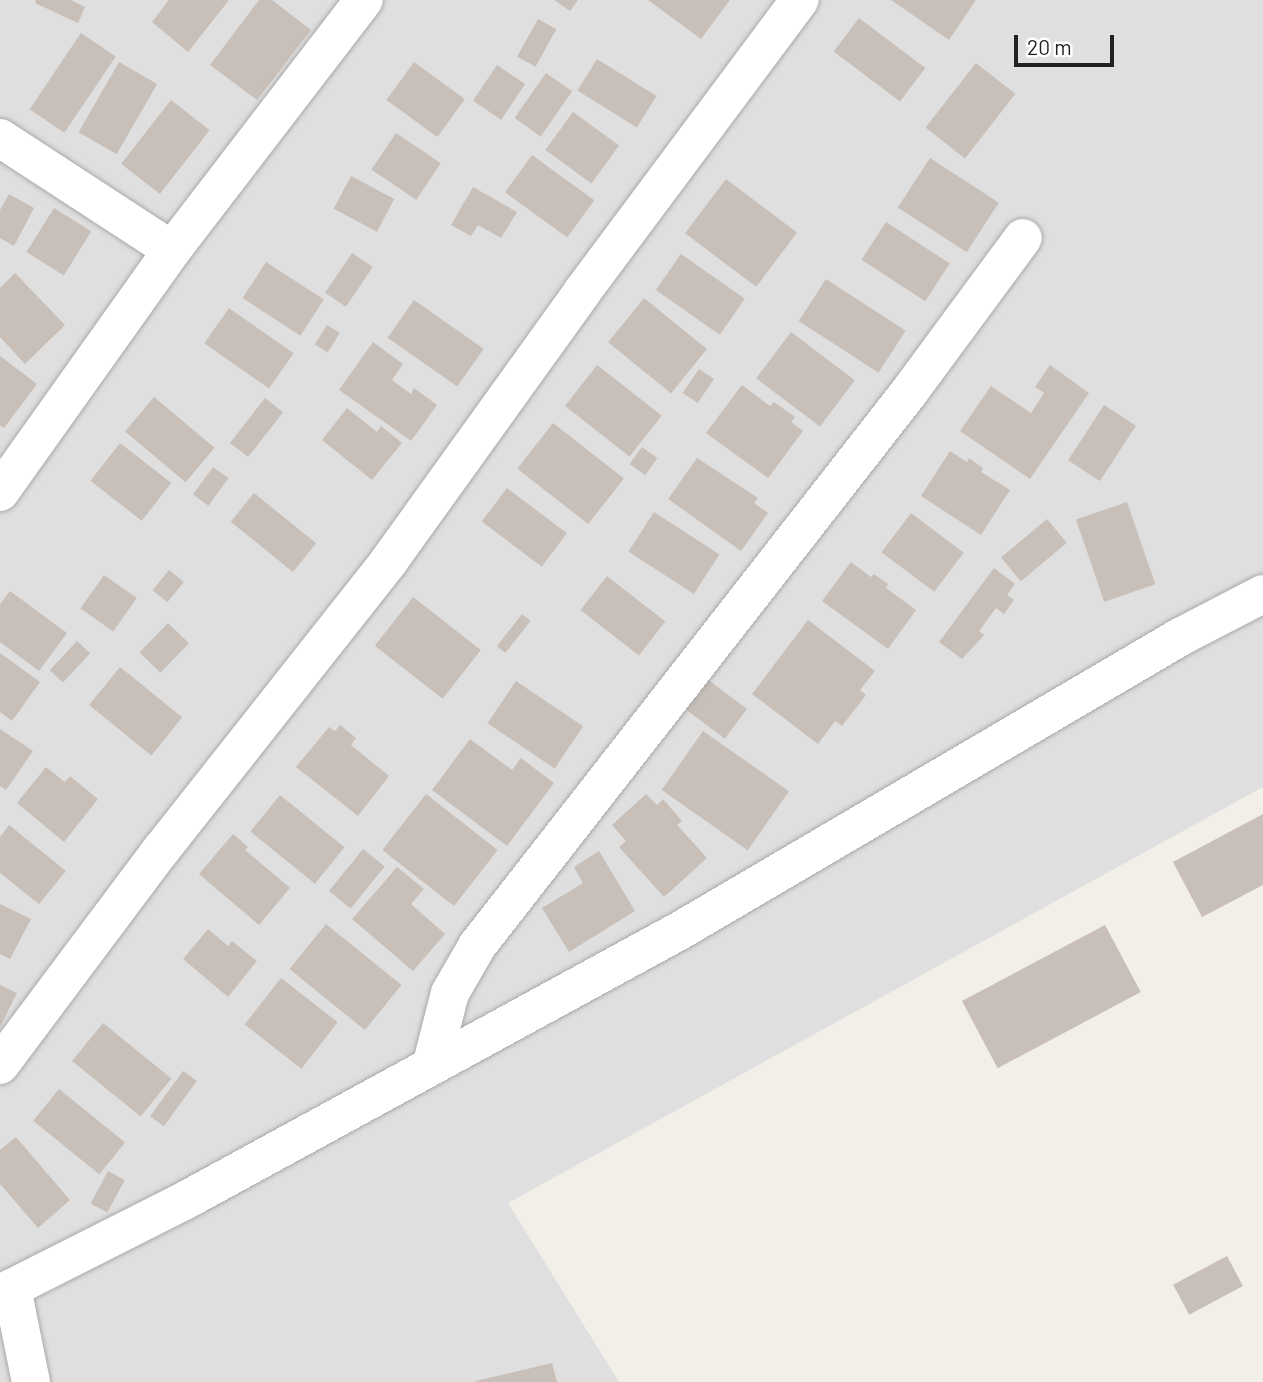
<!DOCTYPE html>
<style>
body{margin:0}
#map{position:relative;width:1263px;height:1382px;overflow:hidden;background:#f2efe9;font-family:Barlow,sans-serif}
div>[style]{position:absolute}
.residential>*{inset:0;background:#e0dfdf}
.building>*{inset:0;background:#c7bfb8;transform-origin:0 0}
.roads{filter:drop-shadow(0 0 2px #a9a9a9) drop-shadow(0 0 2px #a9a9a9)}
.minor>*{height:38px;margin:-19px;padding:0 19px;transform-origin:19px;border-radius:19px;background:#fff}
span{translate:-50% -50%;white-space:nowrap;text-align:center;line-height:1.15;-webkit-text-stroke:7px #fff;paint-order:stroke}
.scale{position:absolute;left:1014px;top:35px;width:100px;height:32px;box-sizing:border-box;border:4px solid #222;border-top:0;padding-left:9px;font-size:21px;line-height:24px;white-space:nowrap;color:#222;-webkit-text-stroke:5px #fff;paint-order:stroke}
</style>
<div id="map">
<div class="residential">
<div style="clip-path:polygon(0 0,1263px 0,1263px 787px,508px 1203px,619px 1382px,0 1382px)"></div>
</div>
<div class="building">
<div style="clip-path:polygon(36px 0,71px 0,85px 7px,78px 23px,35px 3px)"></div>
<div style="clip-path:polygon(169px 0,229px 0,188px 52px,152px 22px)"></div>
<div style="clip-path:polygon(259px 0,272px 0,311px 30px,257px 100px,210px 65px)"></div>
<div style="clip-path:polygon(554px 0,578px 0,570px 11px)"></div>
<div style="clip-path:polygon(648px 0,730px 0,701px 39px)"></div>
<div style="clip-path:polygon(891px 0,976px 0,949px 40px)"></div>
<div style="left:859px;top:18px;width:83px;height:42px;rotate:37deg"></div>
<div style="left:538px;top:19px;width:21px;height:43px;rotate:29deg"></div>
<div style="left:81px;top:33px;width:42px;height:92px;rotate:34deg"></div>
<div style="left:597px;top:59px;width:70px;height:37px;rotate:32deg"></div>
<div style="left:119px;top:62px;width:44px;height:81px;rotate:30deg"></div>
<div style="left:414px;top:62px;width:63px;height:47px;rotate:36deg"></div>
<div style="left:976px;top:63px;width:50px;height:82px;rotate:38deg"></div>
<div style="left:497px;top:65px;width:34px;height:43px;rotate:34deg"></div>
<div style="left:546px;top:73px;width:32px;height:55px;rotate:35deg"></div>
<div style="left:171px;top:100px;width:49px;height:81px;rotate:38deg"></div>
<div style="left:573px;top:112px;width:57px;height:47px;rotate:36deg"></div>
<div style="left:396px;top:133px;width:54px;height:44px;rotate:34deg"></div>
<div style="left:532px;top:155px;width:77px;height:46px;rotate:36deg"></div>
<div style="left:930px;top:158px;width:82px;height:59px;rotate:33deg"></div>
<div style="left:351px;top:176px;width:49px;height:37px;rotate:28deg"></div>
<div style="left:726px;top:179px;width:89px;height:68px;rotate:37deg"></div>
<div style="clip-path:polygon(473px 187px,517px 212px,501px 238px,478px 225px,471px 236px,451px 225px)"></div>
<div style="clip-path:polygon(9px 194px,34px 208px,14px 246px,0 238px,0 210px)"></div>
<div style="left:54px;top:208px;width:44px;height:52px;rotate:32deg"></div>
<div style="left:886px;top:222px;width:76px;height:45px;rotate:33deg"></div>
<div style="left:352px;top:253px;width:25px;height:48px;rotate:34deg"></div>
<div style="left:681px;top:254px;width:78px;height:44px;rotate:35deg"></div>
<div style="left:266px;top:262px;width:69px;height:43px;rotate:33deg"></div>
<div style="clip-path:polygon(15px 273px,65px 325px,25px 364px,0 337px,0 288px)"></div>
<div style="left:826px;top:279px;width:95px;height:50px;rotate:33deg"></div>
<div style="left:644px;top:298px;width:81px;height:57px;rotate:39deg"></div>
<div style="left:414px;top:300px;width:85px;height:46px;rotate:35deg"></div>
<div style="left:229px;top:308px;width:79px;height:43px;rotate:35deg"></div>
<div style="left:327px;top:325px;width:15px;height:23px;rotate:32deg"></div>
<div style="left:791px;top:332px;width:80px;height:58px;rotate:37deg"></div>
<div style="clip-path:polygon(373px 342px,403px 364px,392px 380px,411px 394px,414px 388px,437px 405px,411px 441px,339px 390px)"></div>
<div style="clip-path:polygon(0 356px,37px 384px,4px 428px,0 425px)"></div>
<div style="left:597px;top:365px;width:82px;height:52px;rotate:38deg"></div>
<div style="clip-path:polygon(1050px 365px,1089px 393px,1030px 479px,960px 431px,991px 386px,1031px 413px,1044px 393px,1035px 387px)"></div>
<div style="left:699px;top:369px;width:18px;height:29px;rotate:34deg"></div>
<div style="clip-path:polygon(742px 385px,770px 406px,774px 402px,795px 417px,791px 422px,803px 431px,768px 478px,706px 433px)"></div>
<div style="left:154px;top:397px;width:79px;height:45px;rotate:40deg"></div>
<div style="left:265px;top:398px;width:23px;height:57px;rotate:38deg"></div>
<div style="left:1104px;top:405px;width:38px;height:66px;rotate:33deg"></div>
<div style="clip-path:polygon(347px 408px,377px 432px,381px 426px,402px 443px,372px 480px,322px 440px)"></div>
<div style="left:553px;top:423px;width:90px;height:58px;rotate:38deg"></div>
<div style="left:120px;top:443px;width:65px;height:48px;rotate:38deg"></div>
<div style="left:642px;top:447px;width:19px;height:21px;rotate:36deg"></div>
<div style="clip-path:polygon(950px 451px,967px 462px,969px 458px,983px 468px,981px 472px,1010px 490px,981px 535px,921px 496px)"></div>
<div style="clip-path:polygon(697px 458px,758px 498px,754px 503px,768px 513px,741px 551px,668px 499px)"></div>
<div style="left:213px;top:467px;width:19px;height:34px;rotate:36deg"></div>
<div style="left:507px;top:488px;width:75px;height:42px;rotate:37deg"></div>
<div style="left:254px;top:493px;width:80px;height:37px;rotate:39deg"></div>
<div style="left:1127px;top:502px;width:87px;height:54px;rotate:71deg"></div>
<div style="left:654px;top:512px;width:78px;height:47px;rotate:33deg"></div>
<div style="left:911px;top:513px;width:66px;height:49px;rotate:37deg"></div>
<div style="left:1047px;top:519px;width:31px;height:60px;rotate:50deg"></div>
<div style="clip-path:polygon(851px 562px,871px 577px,874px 574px,888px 584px,886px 588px,916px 610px,888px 649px,822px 601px)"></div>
<div style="clip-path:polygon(994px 568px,1015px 584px,1007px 595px,1014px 600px,1004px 614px,996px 608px,979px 631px,984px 635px,962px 659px,939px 642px)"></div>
<div style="left:169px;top:570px;width:19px;height:26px;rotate:39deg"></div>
<div style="left:104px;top:575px;width:40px;height:41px;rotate:35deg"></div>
<div style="left:607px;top:576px;width:74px;height:43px;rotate:38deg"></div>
<div style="clip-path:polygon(10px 591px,67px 633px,39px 671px,0 642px,0 604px)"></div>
<div style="left:413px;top:597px;width:86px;height:62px;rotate:38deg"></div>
<div style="left:522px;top:614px;width:11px;height:41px;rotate:38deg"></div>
<div style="clip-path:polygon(808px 620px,875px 671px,860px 690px,866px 695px,842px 726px,835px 721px,818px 744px,752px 694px)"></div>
<div style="left:168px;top:623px;width:29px;height:41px;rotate:44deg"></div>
<div style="left:77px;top:641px;width:18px;height:40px;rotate:43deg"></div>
<div style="clip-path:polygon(0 653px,40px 682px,12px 721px,0 712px)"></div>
<div style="left:120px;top:667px;width:80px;height:49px;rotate:39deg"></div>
<div style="left:707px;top:679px;width:50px;height:37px;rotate:37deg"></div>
<div style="left:516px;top:681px;width:81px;height:51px;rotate:34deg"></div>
<div style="clip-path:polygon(340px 725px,356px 738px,351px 745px,389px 776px,358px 816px,296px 767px,329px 727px,335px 731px)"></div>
<div style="clip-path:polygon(0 729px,33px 751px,6px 790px,0 786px)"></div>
<div style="left:703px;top:731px;width:105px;height:72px;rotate:35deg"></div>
<div style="clip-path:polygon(470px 739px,512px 770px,521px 758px,554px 783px,507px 846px,432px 790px)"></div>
<div style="clip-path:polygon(46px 767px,65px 782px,70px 776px,98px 799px,64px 842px,17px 803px)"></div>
<div style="left:426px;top:794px;width:91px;height:71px;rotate:38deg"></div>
<div style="clip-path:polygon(646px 794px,657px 805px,663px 799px,682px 821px,677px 825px,707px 858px,664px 897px,619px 847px,626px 841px,612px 825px)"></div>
<div style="left:280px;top:795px;width:83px;height:47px;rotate:39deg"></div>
<div style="clip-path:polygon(1263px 814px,1263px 885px,1202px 917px,1173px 862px)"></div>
<div style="clip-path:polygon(9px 825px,66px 871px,39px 904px,0 873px,0 837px)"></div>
<div style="clip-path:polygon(233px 834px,248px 847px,245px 850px,290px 888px,259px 925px,199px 874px)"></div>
<div style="left:363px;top:849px;width:28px;height:54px;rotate:39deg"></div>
<div style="clip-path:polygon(599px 851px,635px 911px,569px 952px,542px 908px,583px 883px,574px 867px)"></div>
<div style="clip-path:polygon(397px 867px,424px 889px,411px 904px,445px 934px,413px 971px,352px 919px)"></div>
<div style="clip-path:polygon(0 904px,31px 919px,10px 959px,0 954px)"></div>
<div style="left:326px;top:924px;width:97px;height:58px;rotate:39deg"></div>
<div style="left:1105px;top:925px;width:76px;height:162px;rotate:62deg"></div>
<div style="clip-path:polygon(208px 929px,228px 946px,232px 941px,257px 961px,228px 997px,183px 959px)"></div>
<div style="left:281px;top:978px;width:72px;height:59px;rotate:38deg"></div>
<div style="clip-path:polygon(0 985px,17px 993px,0 1027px)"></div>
<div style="left:103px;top:1023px;width:88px;height:49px;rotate:39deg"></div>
<div style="left:183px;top:1071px;width:17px;height:56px;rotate:36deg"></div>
<div style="left:59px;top:1089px;width:85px;height:41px;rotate:39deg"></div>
<div style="clip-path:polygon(16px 1137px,70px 1200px,38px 1228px,0 1184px,0 1150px)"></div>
<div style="left:108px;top:1171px;width:19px;height:37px;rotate:28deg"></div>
<div style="left:1227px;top:1256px;width:34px;height:61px;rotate:62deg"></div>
<div style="clip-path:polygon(552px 1363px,557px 1382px,476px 1382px,476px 1381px)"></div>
</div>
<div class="roads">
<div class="minor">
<div style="left:0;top:138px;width:205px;rotate:33.1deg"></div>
<div style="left:0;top:492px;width:297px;rotate:-54.6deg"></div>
<div style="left:172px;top:250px;width:315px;rotate:-52.5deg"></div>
<div style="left:432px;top:1063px;width:72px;rotate:-75.6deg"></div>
<div style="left:450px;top:993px;width:54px;rotate:-60.1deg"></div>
<div style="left:477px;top:946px;width:704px;rotate:-52.04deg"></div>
<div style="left:910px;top:391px;width:190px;rotate:-53.6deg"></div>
<div style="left:0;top:1065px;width:269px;rotate:-53.2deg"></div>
<div style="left:161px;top:850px;width:368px;rotate:-51.7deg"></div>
<div style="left:389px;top:561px;width:331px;rotate:-54.3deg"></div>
<div style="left:582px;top:292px;width:364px;rotate:-53.3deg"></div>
<div style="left:12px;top:1288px;width:96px;rotate:78.6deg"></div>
<div style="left:0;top:1294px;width:208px;rotate:-26.8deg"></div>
<div style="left:186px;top:1200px;width:564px;rotate:-28.61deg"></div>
<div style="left:681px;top:930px;width:579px;rotate:-30.42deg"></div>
<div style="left:1180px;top:637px;width:93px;rotate:-27.4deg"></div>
</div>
</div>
<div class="scale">20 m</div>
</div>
